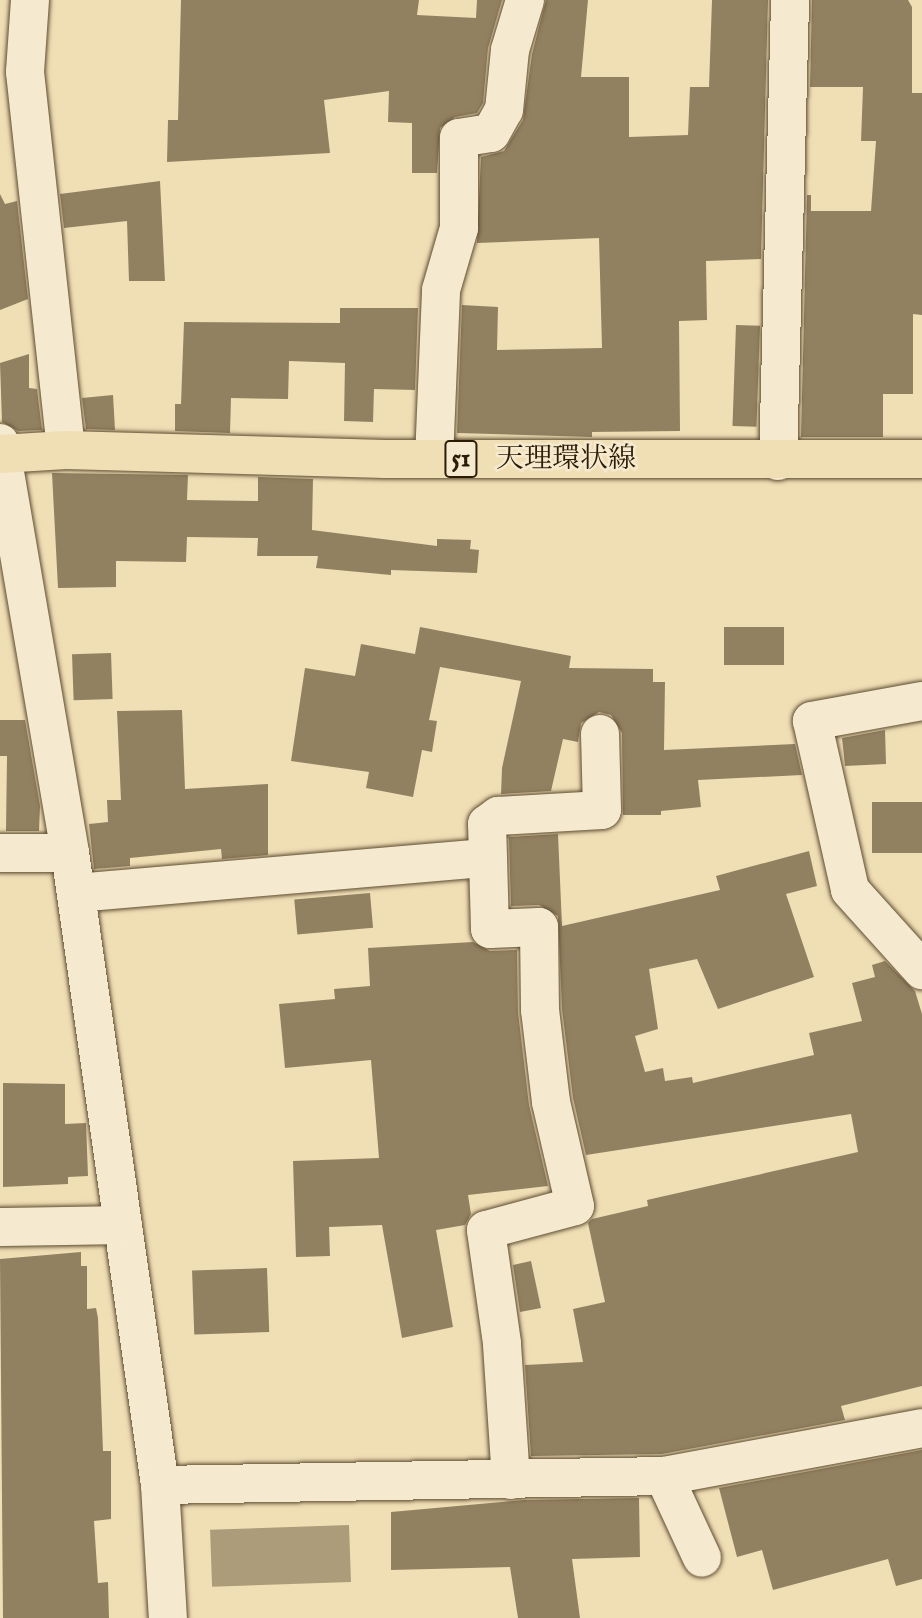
<!DOCTYPE html>
<meta charset="utf-8">
<style>
body{margin:0}
#map{position:relative;width:922px;height:1618px;overflow:hidden;background:#f0deb5;font-family:"IM FELL English","Noto Serif JP",serif}
div>[style]{position:absolute}
.water>*{inset:0;background:#ad9c79;transform-origin:0 0}
.building>*{inset:0;background:#928161;transform-origin:0 0}
.roads{filter:drop-shadow(0 0 2px #5d4c31) drop-shadow(0 0 2px #5d4c31)}
.minor>*{height:38px;margin:-19px;padding:0 19px;transform-origin:19px;border-radius:19px;background:#f5eacf}
.major>*{height:38px;margin:-19px;padding:0 19px;transform-origin:19px;border-radius:19px;background:#f0deb5}
span{translate:-50% -50%;white-space:nowrap;text-align:center;line-height:1.15;-webkit-text-stroke:5px #f5eacf;paint-order:stroke}
.shield-label span{padding:2px 5px;background:#f5eacf;border:2px solid;border-radius:5px;-webkit-text-stroke-width:0}
.shield-label{font-size:26px;color:#2c1c05;font-weight:700}
.street-label{font-size:28px;color:#2c1c05}
</style>
<div id="map">
<div class="water">
<div style="left:349px;top:1525px;width:57px;height:139px;rotate:88deg"></div>
</div>
<div class="building">
<div style="clip-path:polygon(181px 0,419px 0,417px 15px,476px 18px,477px 0,502px 0,488px 48px,483px 103px,477px 113px,455px 117px,440px 128px,437px 173px,412px 173px,412px 123px,388px 122px,389px 91px,324px 100px,330px 153px,167px 162px,168px 120px,178px 120px)"></div>
<div style="clip-path:polygon(546px 0,588px 0,581px 77px,629px 77px,629px 137px,688px 135px,690px 87px,709px 87px,712px 0,768px 0,761px 259px,706px 261px,707px 320px,679px 321px,680px 431px,592px 432px,592px 437px,457px 433px,462px 305px,498px 307px,497px 350px,602px 348px,599px 238px,477px 243px,481px 157px,504px 151px,523px 120px,532px 54px)"></div>
<div style="clip-path:polygon(812px 0,908px 0,912px 7px,912px 93px,922px 93px,922px 315px,913px 314px,913px 394px,883px 394px,883px 437px,801px 437px,807px 195px,811px 195px,811px 211px,871px 211px,876px 141px,861px 141px,863px 87px,810px 87px)"></div>
<div style="clip-path:polygon(160px 181px,165px 281px,129px 281px,127px 221px,64px 228px,60px 194px)"></div>
<div style="clip-path:polygon(0 194px,5px 204px,17px 201px,28px 299px,0 310px)"></div>
<div style="clip-path:polygon(340px 308px,418px 308px,415px 390px,374px 389px,373px 422px,344px 421px,345px 363px,289px 361px,288px 399px,231px 398px,230px 433px,175px 431px,175px 404px,181px 404px,184px 322px,340px 323px)"></div>
<div style="left:736px;top:325px;width:24px;height:101px;rotate:2deg"></div>
<div style="clip-path:polygon(29px 354px,29px 388px,37px 389px,42px 430px,18px 431px,2px 422px,0 363px)"></div>
<div style="clip-path:polygon(113px 395px,115px 430px,86px 429px,82px 398px)"></div>
<div style="clip-path:polygon(52px 473px,188px 475px,187px 500px,258px 501px,258px 477px,313px 479px,312px 530px,437px 546px,437px 539px,471px 540px,470px 549px,479px 550px,477px 573px,391px 570px,391px 575px,316px 568px,318px 556px,257px 556px,258px 538px,187px 537px,186px 562px,116px 561px,116px 587px,58px 588px)"></div>
<div style="clip-path:polygon(420px 627px,571px 656px,569px 668px,653px 669px,653px 682px,665px 682px,664px 750px,795px 744px,802px 775px,698px 780px,701px 807px,661px 811px,661px 815px,623px 815px,622px 733px,611px 715px,599px 712px,581px 723px,578px 742px,563px 739px,551px 791px,501px 794px,502px 768px,521px 681px,440px 667px,429px 720px,437px 721px,432px 752px,422px 750px,413px 797px,366px 788px,369px 772px,291px 761px,305px 668px,355px 676px,361px 644px,415px 654px)"></div>
<div style="left:724px;top:627px;width:60px;height:38px"></div>
<div style="left:111px;top:653px;width:46px;height:39px;rotate:88deg"></div>
<div style="clip-path:polygon(182px 710px,185px 789px,268px 784px,268px 855px,222px 859px,221px 849px,130px 858px,130px 866px,94px 869px,89px 824px,108px 822px,107px 800px,121px 800px,117px 711px)"></div>
<div style="clip-path:polygon(0 720px,25px 720px,40px 806px,39px 831px,6px 831px,7px 756px,0 756px)"></div>
<div style="clip-path:polygon(885px 730px,886px 764px,845px 766px,842px 738px)"></div>
<div style="left:922px;top:802px;width:51px;height:50px;rotate:90deg"></div>
<div style="clip-path:polygon(558px 834px,562px 926px,720px 890px,716px 876px,809px 851px,817px 886px,786px 894px,814px 977px,718px 1009px,697px 959px,649px 969px,658px 1029px,635px 1036px,645px 1072px,663px 1068px,665px 1081px,692px 1077px,693px 1083px,814px 1055px,809px 1033px,862px 1021px,852px 983px,875px 977px,872px 965px,885px 961px,915px 991px,922px 1014px,922px 1386px,841px 1406px,845px 1420px,662px 1454px,531px 1456px,525px 1365px,583px 1362px,573px 1309px,605px 1302px,588px 1223px,592px 1219px,648px 1206px,647px 1200px,858px 1152px,851px 1114px,586px 1155px,573px 1098px,562px 1009px,558px 916px,539px 905px,511px 906px,509px 837px)"></div>
<div style="left:370px;top:893px;width:35px;height:76px;rotate:85deg"></div>
<div style="clip-path:polygon(473px 942px,490px 951px,517px 950px,518px 1012px,529px 1105px,548px 1186px,468px 1195px,471px 1214px,465px 1225px,436px 1230px,453px 1327px,402px 1338px,382px 1225px,329px 1227px,330px 1256px,296px 1257px,293px 1161px,379px 1158px,371px 1060px,285px 1068px,279px 1004px,335px 999px,334px 989px,370px 986px,368px 948px)"></div>
<div style="clip-path:polygon(3px 1083px,65px 1084px,65px 1124px,86px 1123px,88px 1176px,68px 1177px,68px 1184px,3px 1187px)"></div>
<div style="clip-path:polygon(81px 1252px,81px 1266px,87px 1266px,87px 1309px,96px 1308px,98px 1318px,103px 1451px,111px 1451px,111px 1519px,94px 1521px,98px 1583px,108px 1582px,109px 1618px,3px 1618px,0 1259px)"></div>
<div style="clip-path:polygon(531px 1261px,541px 1308px,520px 1312px,513px 1265px)"></div>
<div style="left:267px;top:1268px;width:64px;height:75px;rotate:88deg"></div>
<div style="clip-path:polygon(922px 1450px,922px 1579px,896px 1586px,888px 1559px,773px 1590px,762px 1550px,737px 1557px,719px 1488px)"></div>
<div style="clip-path:polygon(639px 1498px,640px 1557px,572px 1559px,580px 1618px,518px 1618px,510px 1567px,391px 1570px,391px 1512px,524px 1500px)"></div>
</div>
<div class="roads">
<div class="minor">
<div style="left:30px;top:0;width:72px;rotate:94deg"></div>
<div style="left:25px;top:72px;width:380px;rotate:83.8deg"></div>
<div style="left:0;top:443px;width:416px;rotate:80.3deg"></div>
<div style="left:70px;top:853px;width:638px;rotate:81.9deg"></div>
<div style="left:160px;top:1485px;width:133px;rotate:86.6deg"></div>
<div style="left:434px;top:459px;width:169px;rotate:-87.6deg"></div>
<div style="left:441px;top:290px;width:65px;rotate:-73.8deg"></div>
<div style="left:459px;top:228px;width:90px;rotate:-90deg"></div>
<div style="left:459px;top:138px;width:32px;rotate:-9deg"></div>
<div style="left:491px;top:133px;width:26px;rotate:-61deg"></div>
<div style="left:504px;top:110px;width:60px;rotate:-84.3deg"></div>
<div style="left:510px;top:50px;width:52px;rotate:-73.3deg"></div>
<div style="left:778px;top:461px;width:461px;rotate:-88.5deg"></div>
<div style="left:922px;top:701px;width:112px;rotate:169.7deg"></div>
<div style="left:812px;top:721px;width:173px;rotate:77.3deg"></div>
<div style="left:850px;top:890px;width:108px;rotate:48deg"></div>
<div style="left:0;top:853px;width:70px"></div>
<div style="left:76px;top:893px;width:411px;rotate:-4.9deg"></div>
<div style="left:0;top:1227px;width:123px;rotate:-0.9deg"></div>
<div style="left:664px;top:1476px;width:262px;rotate:-10.5deg"></div>
<div style="left:511px;top:1480px;width:137px;rotate:-93.8deg"></div>
<div style="left:502px;top:1343px;width:114px;rotate:-98.1deg"></div>
<div style="left:486px;top:1230px;width:92px;rotate:-15.1deg"></div>
<div style="left:575px;top:1206px;width:107px;rotate:-103deg"></div>
<div style="left:551px;top:1102px;width:93px;rotate:-96.8deg"></div>
<div style="left:540px;top:1010px;width:83px;rotate:-90.7deg"></div>
<div style="left:539px;top:927px;width:49px;rotate:177.7deg"></div>
<div style="left:490px;top:929px;width:105px;rotate:-91.6deg"></div>
<div style="left:487px;top:824px;width:14px;rotate:-36deg"></div>
<div style="left:498px;top:816px;width:104px;rotate:-3.3deg"></div>
<div style="left:602px;top:810px;width:76px;rotate:-91.5deg"></div>
<div style="left:160px;top:1485px;width:504px;rotate:-1.02deg"></div>
<div style="left:664px;top:1476px;width:90px;rotate:65.1deg"></div>
</div>
<div class="major">
<div style="left:0;top:454px;width:66px;rotate:-3.5deg"></div>
<div style="left:66px;top:450px;width:319px;rotate:1.6deg"></div>
<div style="left:385px;top:459px;width:537px"></div>
</div>
</div>
<div class="shield-label">
<span style="left:461px;top:459px">51</span>
</div>
<div class="street-label">
<span style="left:566px;top:460px">天理環状線</span>
</div>
</div>
